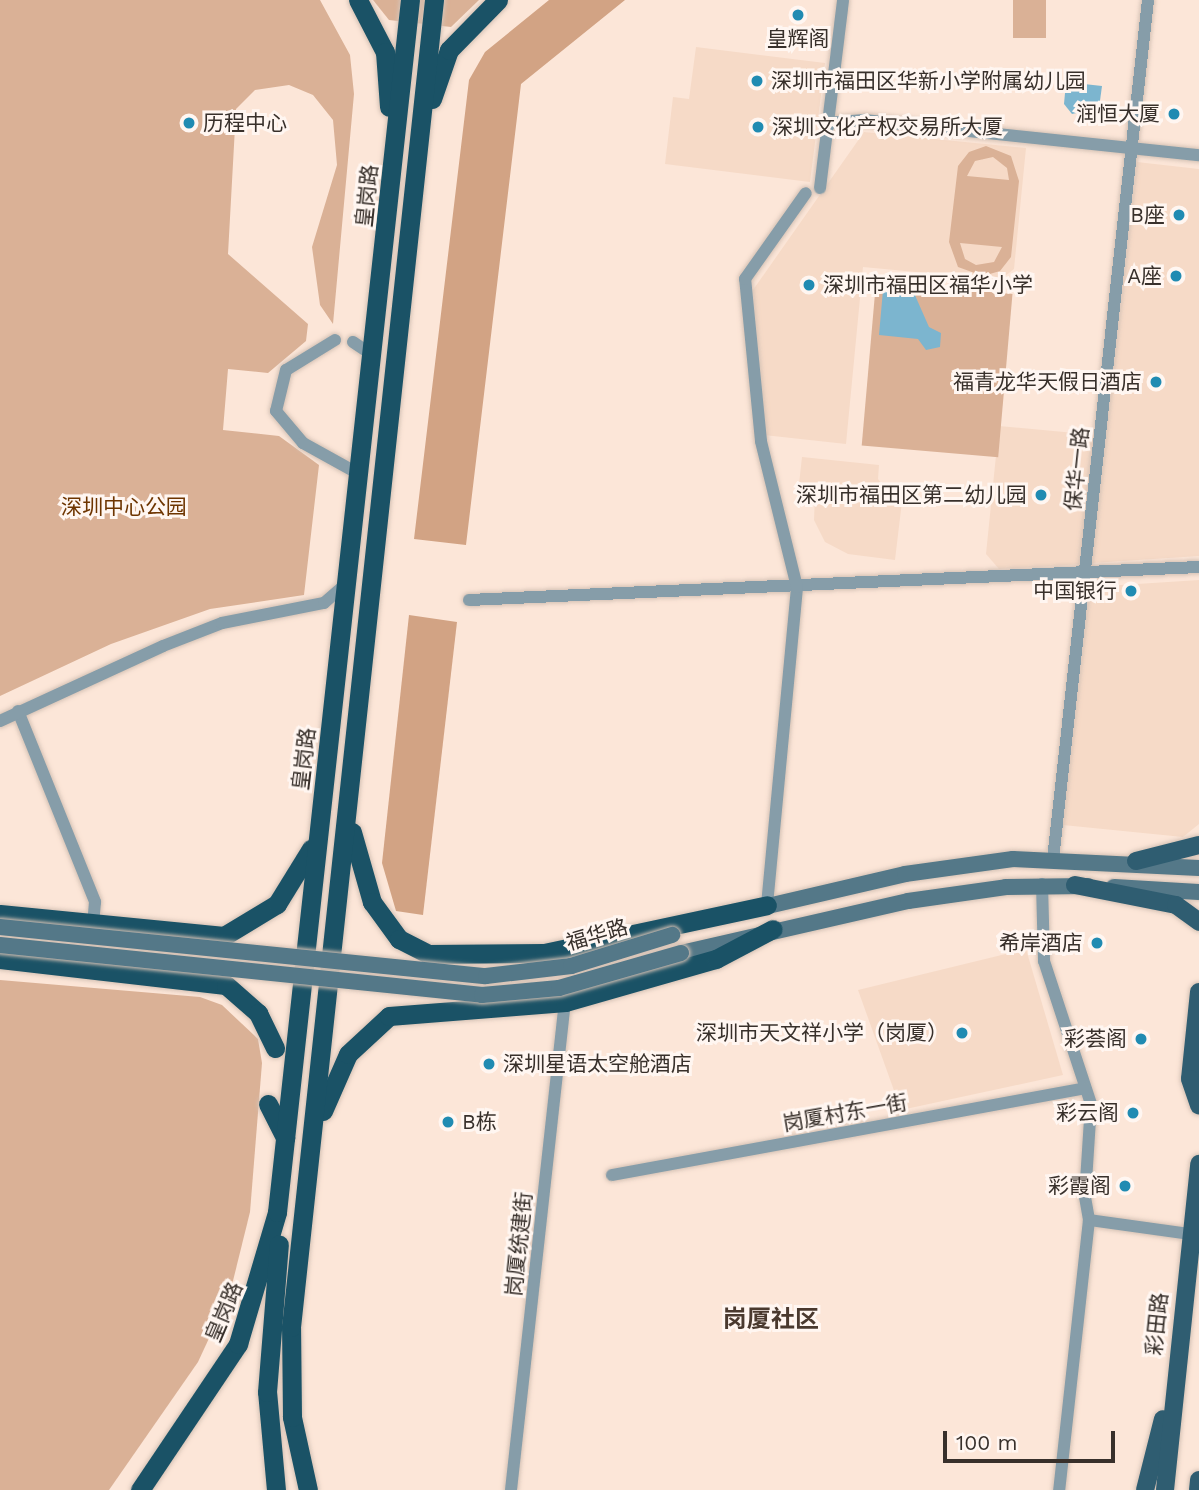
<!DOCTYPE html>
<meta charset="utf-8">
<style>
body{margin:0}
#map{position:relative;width:1199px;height:1490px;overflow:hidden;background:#fce6d8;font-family:"Work Sans","Noto Sans SC",sans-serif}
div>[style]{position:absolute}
.built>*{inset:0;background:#f6dac7}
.green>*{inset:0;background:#dab196;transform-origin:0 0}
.forest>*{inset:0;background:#d2a384}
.water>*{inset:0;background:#7cb5cf}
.roads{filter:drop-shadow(0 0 2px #d5c2b5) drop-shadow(0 0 2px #d5c2b5)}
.minor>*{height:12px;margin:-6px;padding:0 6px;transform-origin:6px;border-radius:6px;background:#869da9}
.secondary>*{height:16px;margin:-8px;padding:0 8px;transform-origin:8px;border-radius:8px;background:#547888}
.primary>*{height:18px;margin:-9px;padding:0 9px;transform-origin:9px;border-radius:9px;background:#2f5d71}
.trunk>*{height:19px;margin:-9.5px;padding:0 9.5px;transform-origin:9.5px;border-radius:9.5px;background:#1a5266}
.bridges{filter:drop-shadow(0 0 2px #d5c2b5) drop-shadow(0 0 2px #d5c2b5)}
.secondary-bridge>*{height:16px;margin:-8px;padding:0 8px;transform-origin:8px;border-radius:8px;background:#547888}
.dots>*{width:19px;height:19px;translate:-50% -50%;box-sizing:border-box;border:4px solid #fff6f1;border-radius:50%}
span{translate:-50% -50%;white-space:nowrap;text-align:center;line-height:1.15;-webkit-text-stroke:6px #fff6f1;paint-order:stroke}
.poi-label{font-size:21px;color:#38302b}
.left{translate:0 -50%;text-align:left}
.right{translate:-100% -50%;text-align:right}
.street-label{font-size:21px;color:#38302b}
.park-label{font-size:21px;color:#6e3500}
.quarter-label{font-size:24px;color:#4a392e;font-weight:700}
.scale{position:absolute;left:943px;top:1431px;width:172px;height:32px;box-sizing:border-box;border:4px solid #38302b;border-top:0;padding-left:9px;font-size:21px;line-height:24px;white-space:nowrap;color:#38302b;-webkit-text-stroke:5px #fff6f1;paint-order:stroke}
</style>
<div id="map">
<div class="built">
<div style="clip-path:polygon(696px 47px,825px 63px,810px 182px,665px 164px,673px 97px,689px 99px)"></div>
<div style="clip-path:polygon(864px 132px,1026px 148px,1014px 269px,1000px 280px,863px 267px,846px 444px,764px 435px,753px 290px)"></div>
<div style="clip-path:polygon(1137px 162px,1199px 169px,1199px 556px,1092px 563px)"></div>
<div style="clip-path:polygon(999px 426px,1096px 435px,1083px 564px,999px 569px,986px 554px)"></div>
<div style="clip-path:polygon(802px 457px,879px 465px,878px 479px,887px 491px,903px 493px,895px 560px,848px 554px,825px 542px,814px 520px,815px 495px,798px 493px)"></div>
<div style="clip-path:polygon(1199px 580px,1199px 824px,1183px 837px,1063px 825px,1090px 587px)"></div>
<div style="clip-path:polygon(1026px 949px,1063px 1075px,901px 1110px,858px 990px)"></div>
</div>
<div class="green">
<div style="clip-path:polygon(0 0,320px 0,350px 55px,354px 94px,333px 324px,320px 305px,312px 247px,337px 165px,333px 120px,313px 95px,289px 85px,255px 90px,236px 109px,228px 254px,308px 324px,306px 341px,268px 373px,228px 369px,223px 430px,279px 436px,319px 465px,304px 595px,210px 609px,111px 644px,0 696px)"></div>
<div style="clip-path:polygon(373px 0,479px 0,451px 27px,389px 20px)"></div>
<div style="left:1013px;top:0;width:33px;height:38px"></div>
<div style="clip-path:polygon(evenodd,986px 146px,1011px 156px,1019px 181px,1011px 257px,1000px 271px,983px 276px,958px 267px,949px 242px,958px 166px,969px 152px,986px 146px,993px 157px,1007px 168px,1009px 180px,967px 176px,975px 161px,993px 157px,986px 146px,960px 243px,1002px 247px,994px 262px,976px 265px,965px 259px,960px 243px)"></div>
<div style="left:876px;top:282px;width:137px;height:164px;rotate:5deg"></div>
<div style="clip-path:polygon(0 980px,200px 997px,222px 1005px,258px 1039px,262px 1063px,250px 1212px,230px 1293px,198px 1362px,109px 1490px,0 1490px)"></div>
</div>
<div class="forest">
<div style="clip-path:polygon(549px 0,625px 0,521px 84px,466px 545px,414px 539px,469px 80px,485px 52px)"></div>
<div style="clip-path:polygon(409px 615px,457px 622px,423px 915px,396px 911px,382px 863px)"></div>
</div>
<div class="water">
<div style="clip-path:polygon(1066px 82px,1102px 86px,1099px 108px,1072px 114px,1064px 104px)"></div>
<div style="clip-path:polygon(883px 290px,914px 293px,929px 327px,941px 333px,940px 347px,926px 350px,918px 339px,879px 335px)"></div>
</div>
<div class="roads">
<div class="minor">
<div style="left:828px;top:123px;width:36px;rotate:-5deg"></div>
<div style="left:864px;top:120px;width:337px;rotate:6deg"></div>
<div style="left:820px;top:188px;width:189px;rotate:-83deg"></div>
<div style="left:335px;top:340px;width:57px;rotate:148.5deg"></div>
<div style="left:286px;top:370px;width:42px;rotate:103.7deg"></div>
<div style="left:276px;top:411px;width:42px;rotate:49.8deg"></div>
<div style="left:303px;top:443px;width:66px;rotate:28.9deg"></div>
<div style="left:353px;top:342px;width:23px;rotate:34deg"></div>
<div style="left:469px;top:600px;width:731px;rotate:-2.59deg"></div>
<div style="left:18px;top:711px;width:206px;rotate:68deg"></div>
<div style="left:95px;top:902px;width:22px;rotate:95deg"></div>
<div style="left:0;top:721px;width:179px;rotate:-24.7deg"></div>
<div style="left:163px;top:646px;width:63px;rotate:-21.3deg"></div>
<div style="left:222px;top:623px;width:104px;rotate:-11.1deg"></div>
<div style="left:324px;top:603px;width:29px;rotate:-41deg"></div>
<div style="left:1053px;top:859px;width:864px;rotate:-83.69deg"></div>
<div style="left:1042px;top:884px;width:77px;rotate:88.5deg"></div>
<div style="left:1044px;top:961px;width:151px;rotate:71.8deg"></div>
<div style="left:1091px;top:1104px;width:93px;rotate:93.7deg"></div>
<div style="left:1085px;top:1197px;width:23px;rotate:80deg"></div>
<div style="left:1089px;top:1220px;width:272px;rotate:96.3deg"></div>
<div style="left:767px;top:905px;width:319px;rotate:-84.6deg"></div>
<div style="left:797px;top:587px;width:150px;rotate:-103.9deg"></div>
<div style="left:761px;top:441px;width:163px;rotate:-95.6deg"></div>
<div style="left:745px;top:279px;width:105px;rotate:-54.7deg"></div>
<div style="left:612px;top:1175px;width:481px;rotate:-10.4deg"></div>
<div style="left:1089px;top:1220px;width:102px;rotate:7.9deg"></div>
<div style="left:511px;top:1490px;width:491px;rotate:-83.7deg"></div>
</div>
<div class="secondary">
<div style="left:1114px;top:887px;width:85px;rotate:3.4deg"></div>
<div style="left:755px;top:909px;width:154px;rotate:-13.1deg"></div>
<div style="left:905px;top:874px;width:109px;rotate:-7.9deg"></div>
<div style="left:1013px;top:859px;width:186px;rotate:2.8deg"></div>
<div style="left:681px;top:953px;width:233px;rotate:-12.9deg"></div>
<div style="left:908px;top:901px;width:99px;rotate:-8.1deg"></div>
<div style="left:1006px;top:887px;width:82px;rotate:-0.7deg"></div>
</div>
<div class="primary">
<div style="left:1136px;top:861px;width:65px;rotate:-14.3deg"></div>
<div style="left:1075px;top:885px;width:103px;rotate:11.2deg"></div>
<div style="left:1176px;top:905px;width:29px;rotate:36deg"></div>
<div style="left:1199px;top:992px;width:87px;rotate:95.9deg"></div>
<div style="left:1190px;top:1079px;width:28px;rotate:71deg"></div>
<div style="left:1145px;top:1490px;width:73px;rotate:-75.8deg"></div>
<div style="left:1165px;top:1490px;width:328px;rotate:-84deg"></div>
<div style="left:1198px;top:1490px;width:10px;rotate:-84deg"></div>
</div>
<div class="trunk">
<div style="left:358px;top:0;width:59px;rotate:62.6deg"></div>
<div style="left:385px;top:52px;width:55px;rotate:85.8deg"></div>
<div style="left:432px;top:99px;width:52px;rotate:-70.9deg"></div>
<div style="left:449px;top:50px;width:70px;rotate:-45.6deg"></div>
<div style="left:352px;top:832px;width:73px;rotate:74.1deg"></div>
<div style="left:372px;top:902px;width:46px;rotate:53.9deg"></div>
<div style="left:399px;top:939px;width:33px;rotate:27deg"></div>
<div style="left:428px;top:954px;width:116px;rotate:-0.5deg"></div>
<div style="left:544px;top:953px;width:228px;rotate:-12.1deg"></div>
<div style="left:0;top:914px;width:225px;rotate:5.6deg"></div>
<div style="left:224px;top:936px;width:62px;rotate:-31.1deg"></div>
<div style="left:277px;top:904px;width:65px;rotate:-58.3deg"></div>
<div style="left:0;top:959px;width:227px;rotate:6.6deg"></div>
<div style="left:226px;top:985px;width:43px;rotate:41.2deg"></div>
<div style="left:258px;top:1013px;width:39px;rotate:64deg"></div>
<div style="left:268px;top:1104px;width:38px;rotate:63deg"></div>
<div style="left:323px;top:1111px;width:62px;rotate:-66.3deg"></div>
<div style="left:348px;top:1054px;width:56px;rotate:-42.8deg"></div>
<div style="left:389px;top:1016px;width:177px;rotate:-4.5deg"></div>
<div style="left:565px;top:1002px;width:157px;rotate:-15.9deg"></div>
<div style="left:716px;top:959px;width:64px;rotate:-27.8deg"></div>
<div style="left:140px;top:1490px;width:176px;rotate:-56.1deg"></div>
<div style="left:238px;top:1344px;width:138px;rotate:-73.5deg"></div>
<div style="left:277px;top:1212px;width:1219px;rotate:-83.74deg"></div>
<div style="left:276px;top:1490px;width:98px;rotate:-95.2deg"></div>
<div style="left:267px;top:1392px;width:148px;rotate:-85.4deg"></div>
<div style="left:308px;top:1490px;width:75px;rotate:-102.4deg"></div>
<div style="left:292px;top:1417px;width:90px;rotate:-90.6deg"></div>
<div style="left:291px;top:1327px;width:1335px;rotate:-83.85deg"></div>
</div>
</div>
<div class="bridges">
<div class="secondary-bridge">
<div style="left:0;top:927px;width:488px;rotate:5.8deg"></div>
<div style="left:486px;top:976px;width:86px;rotate:-6.7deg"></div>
<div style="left:571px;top:966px;width:106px;rotate:-17.1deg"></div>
<div style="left:0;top:945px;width:485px;rotate:5.9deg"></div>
<div style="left:482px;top:995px;width:77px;rotate:-5.2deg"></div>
<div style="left:559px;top:988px;width:127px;rotate:-16deg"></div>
</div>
</div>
<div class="dots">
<div style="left:798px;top:15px;background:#208bb2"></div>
<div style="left:757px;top:81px;background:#208bb2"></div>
<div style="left:1174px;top:114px;background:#208bb2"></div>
<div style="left:189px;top:123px;background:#208bb2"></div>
<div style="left:758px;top:127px;background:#208bb2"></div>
<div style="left:1179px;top:215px;background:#208bb2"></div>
<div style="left:1176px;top:276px;background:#208bb2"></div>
<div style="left:809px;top:285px;background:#208bb2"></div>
<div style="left:1156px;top:382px;background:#208bb2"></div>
<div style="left:1041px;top:495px;background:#208bb2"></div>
<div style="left:1131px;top:591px;background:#208bb2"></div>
<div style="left:1097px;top:943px;background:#208bb2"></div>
<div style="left:962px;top:1033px;background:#208bb2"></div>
<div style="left:1141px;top:1039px;background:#208bb2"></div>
<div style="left:489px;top:1064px;background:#208bb2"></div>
<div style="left:1133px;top:1113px;background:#208bb2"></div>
<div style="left:448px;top:1122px;background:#208bb2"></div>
<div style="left:1125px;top:1186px;background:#208bb2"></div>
</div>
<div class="poi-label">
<span style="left:798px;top:39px">皇辉阁</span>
<span class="left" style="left:771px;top:81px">深圳市福田区华新小学附属幼儿园</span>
<span class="right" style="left:1160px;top:114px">润恒大厦</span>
<span class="left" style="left:203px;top:123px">历程中心</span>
<span class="left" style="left:772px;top:127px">深圳文化产权交易所大厦</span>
<span class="right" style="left:1165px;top:215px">B座</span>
<span class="right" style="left:1162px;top:276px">A座</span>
<span class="left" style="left:823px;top:285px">深圳市福田区福华小学</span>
<span class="right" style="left:1142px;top:382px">福青龙华天假日酒店</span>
<span class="right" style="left:1027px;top:495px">深圳市福田区第二幼儿园</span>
<span class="right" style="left:1117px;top:591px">中国银行</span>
<span class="right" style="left:1083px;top:943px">希岸酒店</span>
<span class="right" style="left:948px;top:1033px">深圳市天文祥小学（岗厦）</span>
<span class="right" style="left:1127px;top:1039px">彩荟阁</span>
<span class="left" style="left:503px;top:1064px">深圳星语太空舱酒店</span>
<span class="right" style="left:1119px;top:1113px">彩云阁</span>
<span class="left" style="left:462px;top:1122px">B栋</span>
<span class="right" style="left:1111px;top:1186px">彩霞阁</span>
</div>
<div class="street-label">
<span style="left:367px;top:196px;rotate:-84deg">皇岗路</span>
<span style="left:1077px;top:469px;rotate:-84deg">保华一路</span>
<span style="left:304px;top:759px;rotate:-83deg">皇岗路</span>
<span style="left:597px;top:935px;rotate:-16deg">福华路</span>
<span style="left:845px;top:1113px;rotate:-10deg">岗厦村东一街</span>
<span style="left:519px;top:1244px;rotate:-84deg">岗厦统建街</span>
<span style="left:224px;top:1312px;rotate:-67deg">皇岗路</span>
<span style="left:1157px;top:1324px;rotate:-84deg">彩田路</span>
</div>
<div class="park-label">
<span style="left:124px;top:507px">深圳中心公园</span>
</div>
<div class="quarter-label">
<span style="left:771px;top:1320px">岗厦社区</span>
</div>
<div class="scale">100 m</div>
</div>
